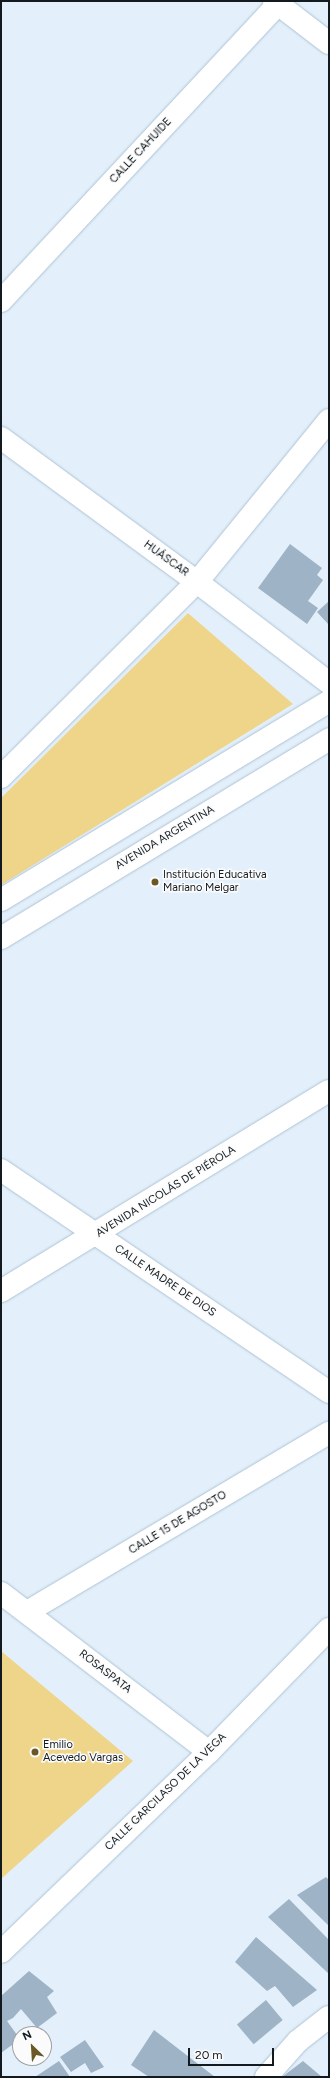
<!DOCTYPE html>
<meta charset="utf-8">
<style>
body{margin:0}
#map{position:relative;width:330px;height:2078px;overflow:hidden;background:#e3f0fb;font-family:Figtree,sans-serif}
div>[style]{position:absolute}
.green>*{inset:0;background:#eed58a}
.building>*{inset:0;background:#9eb3c5;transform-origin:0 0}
.roads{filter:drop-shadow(0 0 1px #adc2d4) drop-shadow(0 0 1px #adc2d4)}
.street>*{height:22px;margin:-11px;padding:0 11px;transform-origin:11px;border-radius:11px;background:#fff}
.secondary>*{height:22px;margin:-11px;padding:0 11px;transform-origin:11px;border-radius:11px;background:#fff}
.dots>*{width:11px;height:11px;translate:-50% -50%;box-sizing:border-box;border:2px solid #fbfbfb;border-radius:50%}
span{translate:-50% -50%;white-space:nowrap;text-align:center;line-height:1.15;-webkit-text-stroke:3px #fbfbfb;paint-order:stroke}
.street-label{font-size:11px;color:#121a20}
.poi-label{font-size:11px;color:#121a20}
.left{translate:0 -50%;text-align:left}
.frame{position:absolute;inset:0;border:2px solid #121a20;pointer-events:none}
.north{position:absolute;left:12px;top:2026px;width:40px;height:40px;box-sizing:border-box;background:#fbfbfb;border:1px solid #9ea1a3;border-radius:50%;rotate:335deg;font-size:11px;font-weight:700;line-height:16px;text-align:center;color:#121a20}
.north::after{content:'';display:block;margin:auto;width:14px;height:18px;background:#6a5927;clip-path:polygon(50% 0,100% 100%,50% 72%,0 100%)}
.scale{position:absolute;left:188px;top:2048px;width:86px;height:18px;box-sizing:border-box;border:2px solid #121a20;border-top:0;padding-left:5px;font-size:12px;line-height:14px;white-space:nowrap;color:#121a20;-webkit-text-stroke:3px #fbfbfb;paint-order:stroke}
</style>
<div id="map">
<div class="green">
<div style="clip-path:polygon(188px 613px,293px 704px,1px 885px,1px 798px)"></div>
<div style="clip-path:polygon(1px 1651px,133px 1761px,1px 1879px)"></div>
</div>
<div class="building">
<div style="clip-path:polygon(290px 544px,322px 568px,317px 575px,323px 580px,308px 601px,318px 608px,307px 624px,258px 588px)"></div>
<div style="clip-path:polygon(329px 601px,329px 625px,317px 612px)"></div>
<div style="clip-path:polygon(326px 1877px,329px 1880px,329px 1926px,297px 1895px)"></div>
<div style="clip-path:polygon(289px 1899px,329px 1940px,329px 1974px,268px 1917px)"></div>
<div style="clip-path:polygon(256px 1937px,317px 1990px,293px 2007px,275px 1986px,267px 1991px,235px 1962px)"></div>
<div style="clip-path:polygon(29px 1971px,54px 1991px,47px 1997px,57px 2013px,37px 2028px,21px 2009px,13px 2018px,7px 2021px,20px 2039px,1px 2053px,1px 1996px)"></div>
<div style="left:266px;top:2000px;width:26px;height:38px;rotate:50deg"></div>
<div style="clip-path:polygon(154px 2030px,215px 2077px,149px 2077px,131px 2065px)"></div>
<div style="clip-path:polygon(85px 2040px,104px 2067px,91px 2073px,85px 2063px,71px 2072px,60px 2057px)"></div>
<div style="clip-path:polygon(59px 2061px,70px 2077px,35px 2077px)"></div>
<div style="clip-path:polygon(303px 2061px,322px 2077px,282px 2077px)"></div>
</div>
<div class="roads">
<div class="street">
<div style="left:1px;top:301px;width:410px;rotate:-47deg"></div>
<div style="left:1px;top:438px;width:243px;rotate:36.3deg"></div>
<div style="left:197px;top:582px;width:166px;rotate:37.4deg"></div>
<div style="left:1px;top:777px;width:276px;rotate:-44.9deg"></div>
<div style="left:197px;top:582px;width:209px;rotate:-50.8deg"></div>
<div style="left:1px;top:1170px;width:396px;rotate:34.1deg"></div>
<div style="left:1px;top:1291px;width:384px;rotate:-31.4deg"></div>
<div style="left:1px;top:1593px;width:262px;rotate:37.4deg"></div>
<div style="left:27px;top:1612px;width:351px;rotate:-30.7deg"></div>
<div style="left:266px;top:2077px;width:48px;rotate:-48.4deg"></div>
<div style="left:298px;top:2041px;width:39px;rotate:-38deg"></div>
</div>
<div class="secondary">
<div style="left:274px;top:1px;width:69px;rotate:37.4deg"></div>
<div style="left:1px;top:900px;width:384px;rotate:-31.2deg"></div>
<div style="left:1px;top:938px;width:384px;rotate:-31.2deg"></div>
<div style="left:1px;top:1952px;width:289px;rotate:-43.9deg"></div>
<div style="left:209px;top:1752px;width:172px;rotate:-45.7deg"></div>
</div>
</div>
<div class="dots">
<div style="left:155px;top:882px;background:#6a5927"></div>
<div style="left:35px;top:1752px;background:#6a5927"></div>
</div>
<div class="street-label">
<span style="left:141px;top:151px;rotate:-47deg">CALLE CAHUIDE</span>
<span style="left:166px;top:559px;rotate:36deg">HUÁSCAR</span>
<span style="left:165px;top:838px;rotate:-31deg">AVENIDA ARGENTINA</span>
<span style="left:166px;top:1192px;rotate:-32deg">AVENIDA NICOLÁS DE PIÉROLA</span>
<span style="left:165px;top:1281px;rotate:34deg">CALLE MADRE DE DIOS</span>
<span style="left:178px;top:1523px;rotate:-31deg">CALLE 15 DE AGOSTO</span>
<span style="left:105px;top:1672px;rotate:38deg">ROSASPATA</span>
<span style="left:166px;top:1792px;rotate:-44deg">CALLE GARCILASO DE LA VEGA</span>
</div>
<div class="poi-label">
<span class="left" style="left:163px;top:882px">Institución Educativa<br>Mariano Melgar</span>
<span class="left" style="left:43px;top:1752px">Emilio<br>Acevedo Vargas</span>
</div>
<div class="frame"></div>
<div class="north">N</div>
<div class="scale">20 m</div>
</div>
